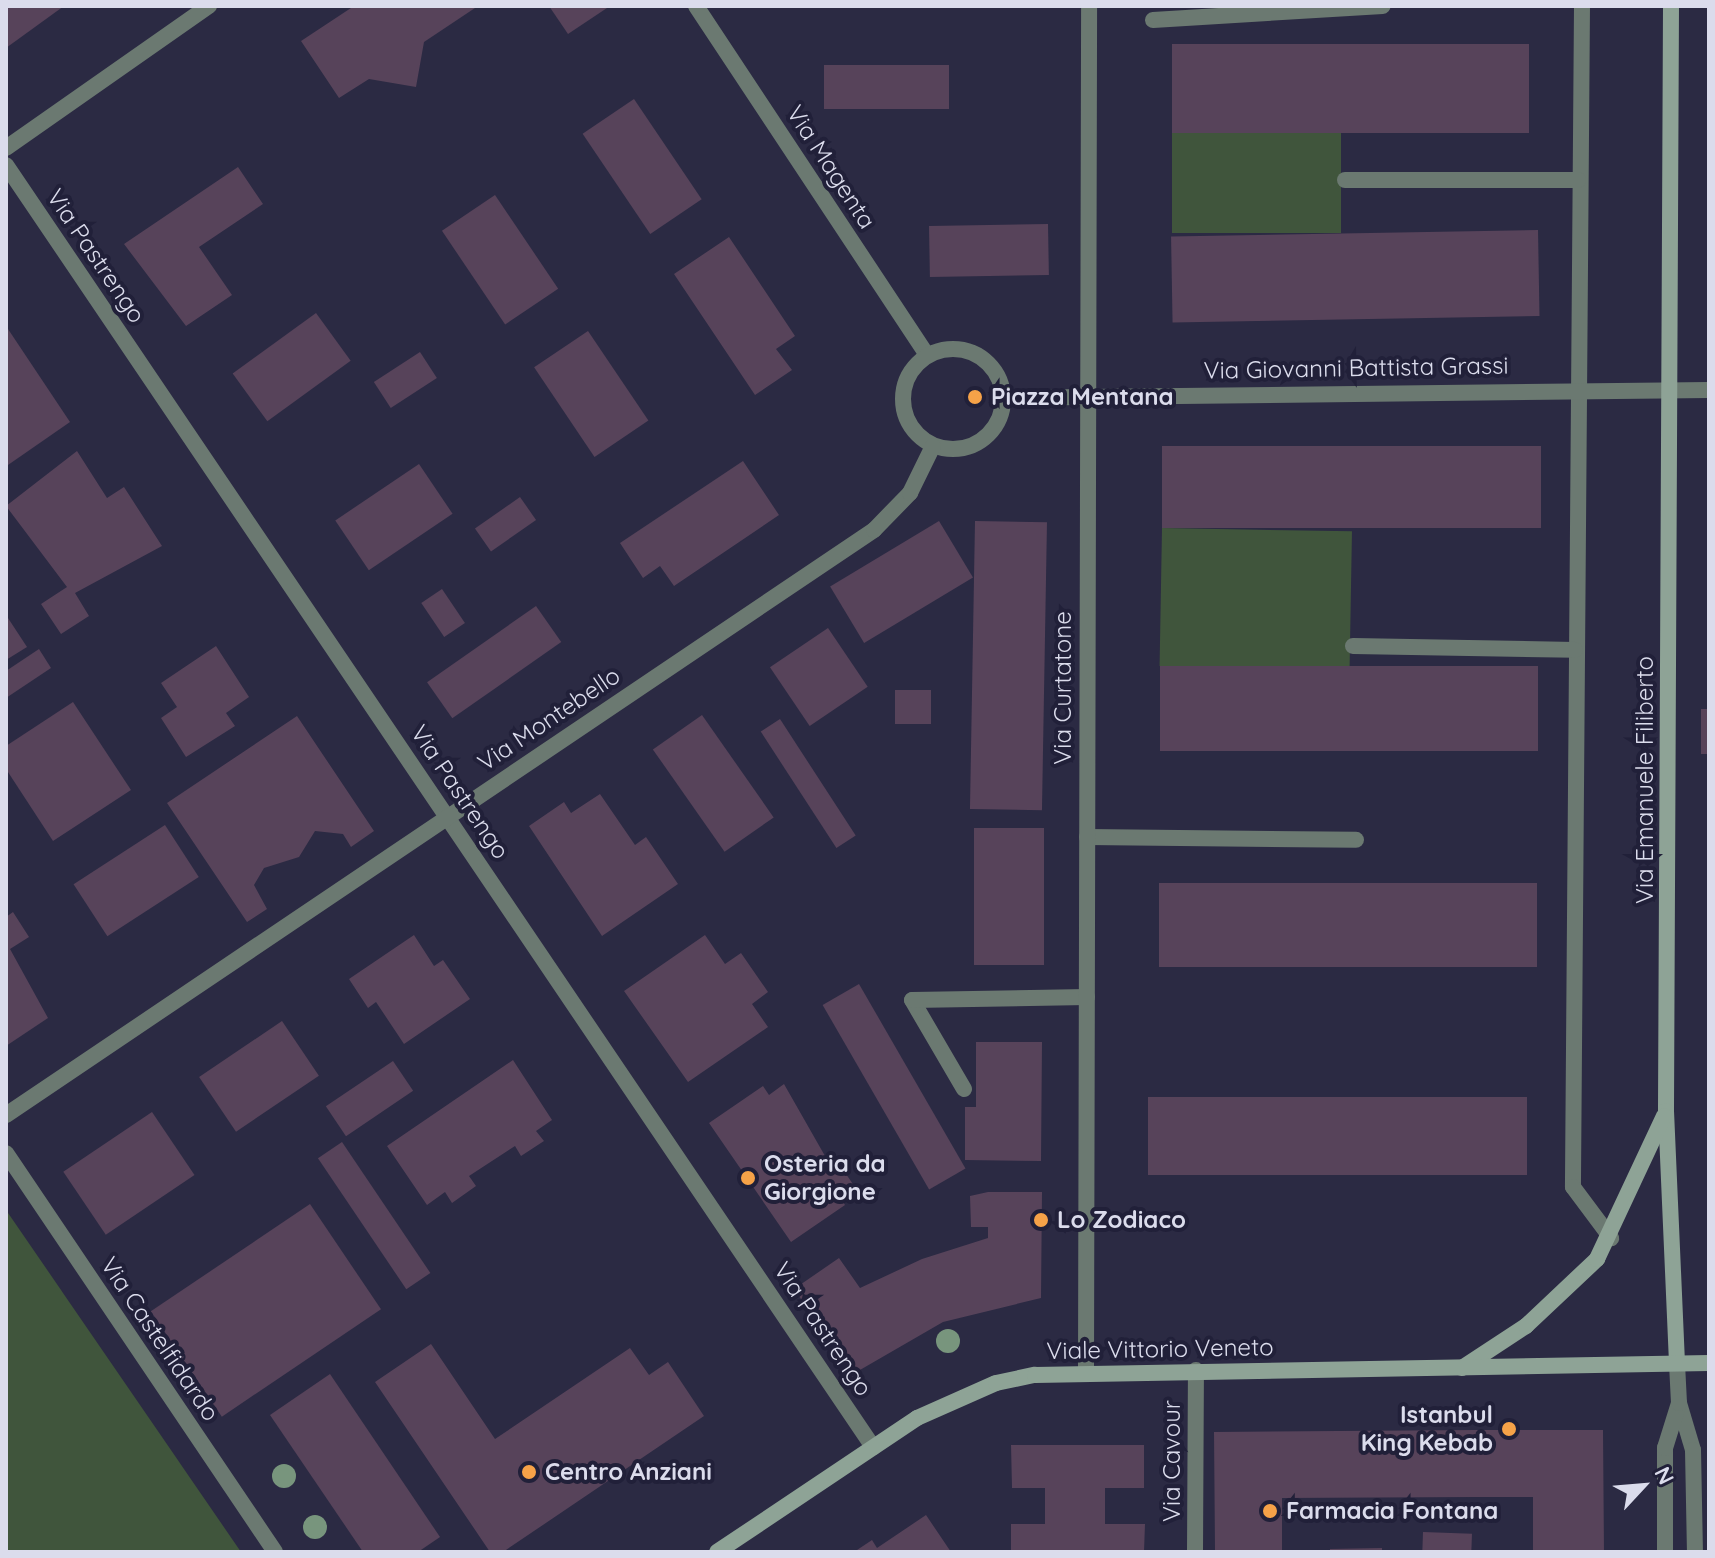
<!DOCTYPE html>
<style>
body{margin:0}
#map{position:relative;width:1715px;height:1558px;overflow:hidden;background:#2b2a43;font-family:Quicksand,sans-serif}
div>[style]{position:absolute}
.green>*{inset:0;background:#40553c;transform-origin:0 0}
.building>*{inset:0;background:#57435a;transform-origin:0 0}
.lane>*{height:16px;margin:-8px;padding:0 8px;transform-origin:8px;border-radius:8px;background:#6b7971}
.street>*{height:16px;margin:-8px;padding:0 8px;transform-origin:8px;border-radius:8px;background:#6b7971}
.street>.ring{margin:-8px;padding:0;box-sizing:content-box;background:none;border:16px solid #6b7971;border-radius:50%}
.secondary>*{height:16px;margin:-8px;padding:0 8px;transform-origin:8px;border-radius:8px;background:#8ea396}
.trees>*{width:24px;height:24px;margin:-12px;border-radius:50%;background:#78957d}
.dots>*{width:22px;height:22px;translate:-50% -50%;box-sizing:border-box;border:4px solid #212039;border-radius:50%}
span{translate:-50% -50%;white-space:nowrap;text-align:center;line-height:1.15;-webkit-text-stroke:8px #212039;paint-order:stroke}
.street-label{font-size:24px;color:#dbdcec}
.poi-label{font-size:24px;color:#dbdcec;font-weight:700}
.left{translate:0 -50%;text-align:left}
.right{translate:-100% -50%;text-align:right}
.frame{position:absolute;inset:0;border:8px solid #dbdcec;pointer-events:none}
.north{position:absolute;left:1603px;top:1446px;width:80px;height:80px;-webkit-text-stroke:6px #212039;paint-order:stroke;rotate:64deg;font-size:22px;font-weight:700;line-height:32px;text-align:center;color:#dbdcec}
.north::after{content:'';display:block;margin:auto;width:28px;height:36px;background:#dbdcec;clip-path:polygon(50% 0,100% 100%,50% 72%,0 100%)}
</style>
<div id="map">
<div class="green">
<div style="left:1172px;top:133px;width:169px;height:100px"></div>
<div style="left:1162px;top:528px;width:190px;height:138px;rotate:1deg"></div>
<div style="clip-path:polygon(6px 1210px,241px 1552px,6px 1552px)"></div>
</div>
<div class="building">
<div style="clip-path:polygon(6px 6px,64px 6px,6px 48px)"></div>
<div style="clip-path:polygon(354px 6px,478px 6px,424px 42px,416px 87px,369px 79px,339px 98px,301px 41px)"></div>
<div style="clip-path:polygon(549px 6px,610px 6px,568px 34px)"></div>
<div style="left:1172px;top:44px;width:357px;height:89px"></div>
<div style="left:949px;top:65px;width:44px;height:125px;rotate:90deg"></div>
<div style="left:634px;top:99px;width:121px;height:62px;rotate:56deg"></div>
<div style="clip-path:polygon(238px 167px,263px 204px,199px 247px,232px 295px,186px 326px,124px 244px)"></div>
<div style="left:495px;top:195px;width:113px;height:64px;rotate:56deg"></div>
<div style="left:1048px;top:224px;width:51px;height:119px;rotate:89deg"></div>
<div style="left:1538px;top:230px;width:86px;height:367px;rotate:89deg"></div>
<div style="clip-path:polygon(729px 237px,795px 336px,776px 349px,792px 370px,755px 395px,674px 274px)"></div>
<div style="left:316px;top:313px;width:59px;height:103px;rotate:54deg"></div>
<div style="clip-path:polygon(6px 326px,70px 422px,8px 465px,6px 461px)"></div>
<div style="left:588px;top:331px;width:108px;height:65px;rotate:56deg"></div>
<div style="left:420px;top:352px;width:31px;height:55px;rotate:57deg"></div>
<div style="left:1162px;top:446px;width:379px;height:82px"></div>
<div style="clip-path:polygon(77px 451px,107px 498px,124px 487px,162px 546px,75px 593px,89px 616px,61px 634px,41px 604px,67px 587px,6px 506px)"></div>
<div style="clip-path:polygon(743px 461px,779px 515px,674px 586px,660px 566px,643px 578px,620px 543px)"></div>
<div style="left:419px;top:464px;width:60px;height:101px;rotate:56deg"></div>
<div style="left:520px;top:497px;width:28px;height:55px;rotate:55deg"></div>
<div style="left:939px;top:521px;width:66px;height:127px;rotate:59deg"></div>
<div style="left:975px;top:521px;width:72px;height:288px;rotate:1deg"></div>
<div style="left:442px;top:589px;width:41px;height:25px;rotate:56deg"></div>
<div style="left:536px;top:606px;width:44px;height:133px;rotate:55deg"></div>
<div style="clip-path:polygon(6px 615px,27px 647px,6px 660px)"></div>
<div style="left:828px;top:628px;width:71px;height:70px;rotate:56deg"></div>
<div style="clip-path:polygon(216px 646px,249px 697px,226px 713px,235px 726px,186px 757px,161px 718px,177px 707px,161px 683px)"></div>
<div style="clip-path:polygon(39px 649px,51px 668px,6px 698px,6px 671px)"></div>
<div style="left:1160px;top:666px;width:378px;height:85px"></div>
<div style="left:931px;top:690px;width:34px;height:36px;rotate:90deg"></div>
<div style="clip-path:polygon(73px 702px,131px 790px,53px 841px,6px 769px,6px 746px)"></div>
<div style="left:1701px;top:709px;width:8px;height:45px"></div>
<div style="left:702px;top:715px;width:125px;height:60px;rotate:55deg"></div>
<div style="clip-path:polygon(297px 716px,374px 831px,351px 847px,343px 834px,315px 831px,299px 857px,264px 868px,254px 885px,267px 909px,247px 922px,167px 803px)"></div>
<div style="left:780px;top:719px;width:139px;height:23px;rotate:57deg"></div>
<div style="clip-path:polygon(600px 794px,635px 845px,646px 837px,678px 884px,602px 936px,529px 826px,564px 802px,571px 813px)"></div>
<div style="left:165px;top:825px;width:62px;height:109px;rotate:57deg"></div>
<div style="left:974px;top:828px;width:70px;height:137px"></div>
<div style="left:1159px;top:883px;width:378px;height:84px"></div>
<div style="clip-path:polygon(13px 912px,29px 937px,10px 949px,48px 1018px,6px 1046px,6px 917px)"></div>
<div style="clip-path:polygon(414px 935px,434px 966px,443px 960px,470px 999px,404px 1044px,376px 1002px,368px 1008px,349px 979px)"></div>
<div style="clip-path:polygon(705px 935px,725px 964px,741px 953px,768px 992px,752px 1004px,768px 1027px,688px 1082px,624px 991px)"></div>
<div style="left:859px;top:984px;width:213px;height:42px;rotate:60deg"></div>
<div style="left:282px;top:1021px;width:66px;height:100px;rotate:56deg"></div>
<div style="clip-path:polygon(976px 1042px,1042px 1042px,1041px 1161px,965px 1160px,965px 1107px,976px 1107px)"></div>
<div style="clip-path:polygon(513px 1060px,552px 1120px,536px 1131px,544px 1141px,521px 1156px,515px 1146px,469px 1176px,476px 1186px,452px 1203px,445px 1192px,427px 1205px,387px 1146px)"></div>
<div style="left:393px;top:1061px;width:36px;height:81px;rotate:56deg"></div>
<div style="clip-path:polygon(784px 1084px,829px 1163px,835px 1158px,857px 1190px,842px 1200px,845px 1205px,791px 1242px,709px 1123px,763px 1086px,769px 1095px)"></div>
<div style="left:1527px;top:1097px;width:78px;height:379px;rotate:90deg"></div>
<div style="left:152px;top:1112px;width:76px;height:107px;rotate:56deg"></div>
<div style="left:342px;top:1142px;width:158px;height:29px;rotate:56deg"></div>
<div style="clip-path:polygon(988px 1192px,1042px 1192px,1041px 1298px,943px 1322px,853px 1374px,794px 1289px,839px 1258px,860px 1288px,922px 1259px,988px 1238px,988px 1227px,971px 1227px,970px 1196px)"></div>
<div style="left:310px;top:1204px;width:127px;height:192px;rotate:56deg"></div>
<div style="clip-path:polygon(431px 1344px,495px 1439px,630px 1348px,649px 1375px,668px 1362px,704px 1416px,503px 1552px,490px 1552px,375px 1382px)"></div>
<div style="clip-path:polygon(330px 1374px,440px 1537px,418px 1552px,363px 1552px,270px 1415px)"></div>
<div style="clip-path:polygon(1475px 1430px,1603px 1430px,1604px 1552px,1533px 1552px,1533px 1497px,1477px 1497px,1282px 1498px,1282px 1552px,1215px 1552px,1214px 1432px)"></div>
<div style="clip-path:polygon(1011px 1445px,1144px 1445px,1144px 1488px,1105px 1488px,1105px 1524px,1145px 1524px,1144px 1552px,1011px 1552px,1011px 1524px,1045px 1524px,1045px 1488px,1012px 1488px)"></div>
<div style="clip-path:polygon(926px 1515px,951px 1552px,854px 1552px,872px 1540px,877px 1548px)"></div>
<div style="left:1423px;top:1532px;width:49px;height:20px;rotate:2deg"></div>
<div style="clip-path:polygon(1382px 1548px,1382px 1552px,1330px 1552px,1330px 1549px)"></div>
</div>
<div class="lane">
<div style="left:964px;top:1089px;width:103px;rotate:-120.3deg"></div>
<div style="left:912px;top:1000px;width:175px;rotate:-1deg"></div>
</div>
<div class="street">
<div style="left:696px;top:6px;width:419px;rotate:56.5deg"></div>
<div style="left:1582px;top:6px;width:1181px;rotate:90.44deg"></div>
<div style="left:1573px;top:1187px;width:64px;rotate:53.3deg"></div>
<div style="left:1153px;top:20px;width:230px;rotate:-3.5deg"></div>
<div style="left:6px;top:148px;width:248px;rotate:-35deg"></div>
<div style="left:6px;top:165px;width:1548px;rotate:55.93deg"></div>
<div style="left:1345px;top:180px;width:233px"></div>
<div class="ring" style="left:903px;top:349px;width:84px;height:84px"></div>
<div style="left:1004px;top:398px;width:705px;rotate:-0.65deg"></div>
<div style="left:1353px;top:646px;width:222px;rotate:1deg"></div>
<div style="left:1087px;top:837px;width:269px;rotate:0.6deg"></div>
<div style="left:6px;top:1115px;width:1047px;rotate:-33.98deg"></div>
<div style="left:874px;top:530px;width:52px;rotate:-45.8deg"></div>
<div style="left:910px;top:493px;width:52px;rotate:-63.9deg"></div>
<div style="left:6px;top:1153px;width:481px;rotate:56deg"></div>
<div style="left:1086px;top:1370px;width:1364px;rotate:-89.87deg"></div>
<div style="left:1679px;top:1403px;width:49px;rotate:73.4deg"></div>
<div style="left:1693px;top:1450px;width:102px;rotate:88.9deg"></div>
<div style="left:1195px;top:1552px;width:182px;rotate:-89.7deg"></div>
<div style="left:1665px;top:1552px;width:104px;rotate:-90deg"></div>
<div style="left:1665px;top:1448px;width:47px;rotate:-72.7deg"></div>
<div style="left:1679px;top:1403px;width:40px;rotate:-92.9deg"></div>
</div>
<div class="secondary">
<div style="left:1671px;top:6px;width:1105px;rotate:90.26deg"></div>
<div style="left:1666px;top:1111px;width:252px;rotate:87.5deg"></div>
<div style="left:1462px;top:1368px;width:77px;rotate:-33.3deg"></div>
<div style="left:1526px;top:1326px;width:98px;rotate:-43.3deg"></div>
<div style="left:1597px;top:1259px;width:158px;rotate:-64.9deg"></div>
<div style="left:717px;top:1552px;width:241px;rotate:-33.8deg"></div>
<div style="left:917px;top:1418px;width:86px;rotate:-23.9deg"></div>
<div style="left:996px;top:1383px;width:40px;rotate:-12deg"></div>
<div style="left:1035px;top:1375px;width:674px;rotate:-1.02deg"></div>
</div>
<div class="trees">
<div style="left:948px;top:1341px"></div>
<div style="left:284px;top:1476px"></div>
<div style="left:315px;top:1527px"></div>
</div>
<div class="dots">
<div style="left:975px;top:397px;background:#f6a248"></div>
<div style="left:748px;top:1178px;background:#f6a248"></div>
<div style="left:1041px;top:1220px;background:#f6a248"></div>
<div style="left:1509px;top:1429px;background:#f6a248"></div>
<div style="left:529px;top:1472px;background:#f6a248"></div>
<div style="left:1270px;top:1511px;background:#f6a248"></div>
</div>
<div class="street-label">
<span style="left:831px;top:167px;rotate:57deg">Via Magenta</span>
<span style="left:96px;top:256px;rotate:56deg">Via Pastrengo</span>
<span style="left:1356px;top:368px;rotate:-1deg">Via Giovanni Battista Grassi</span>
<span style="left:1063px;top:688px;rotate:-90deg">Via Curtatone</span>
<span style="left:549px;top:719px;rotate:-34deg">Via Montebello</span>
<span style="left:1645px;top:780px;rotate:-90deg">Via Emanuele Filiberto</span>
<span style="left:460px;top:792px;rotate:56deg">Via Pastrengo</span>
<span style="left:823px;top:1329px;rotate:56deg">Via Pastrengo</span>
<span style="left:160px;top:1339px;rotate:56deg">Via Castelfidardo</span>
<span style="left:1160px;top:1349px;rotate:-1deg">Viale Vittorio Veneto</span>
<span style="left:1172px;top:1461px;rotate:-90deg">Via Cavour</span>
</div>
<div class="poi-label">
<span class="left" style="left:991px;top:397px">Piazza Mentana</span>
<span class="left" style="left:764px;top:1178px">Osteria da<br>Giorgione</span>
<span class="left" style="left:1057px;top:1220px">Lo Zodiaco</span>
<span class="right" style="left:1493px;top:1429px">Istanbul<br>King Kebab</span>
<span class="left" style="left:545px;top:1472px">Centro Anziani</span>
<span class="left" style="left:1286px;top:1511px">Farmacia Fontana</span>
</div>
<div class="frame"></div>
<div class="north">N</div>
</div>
